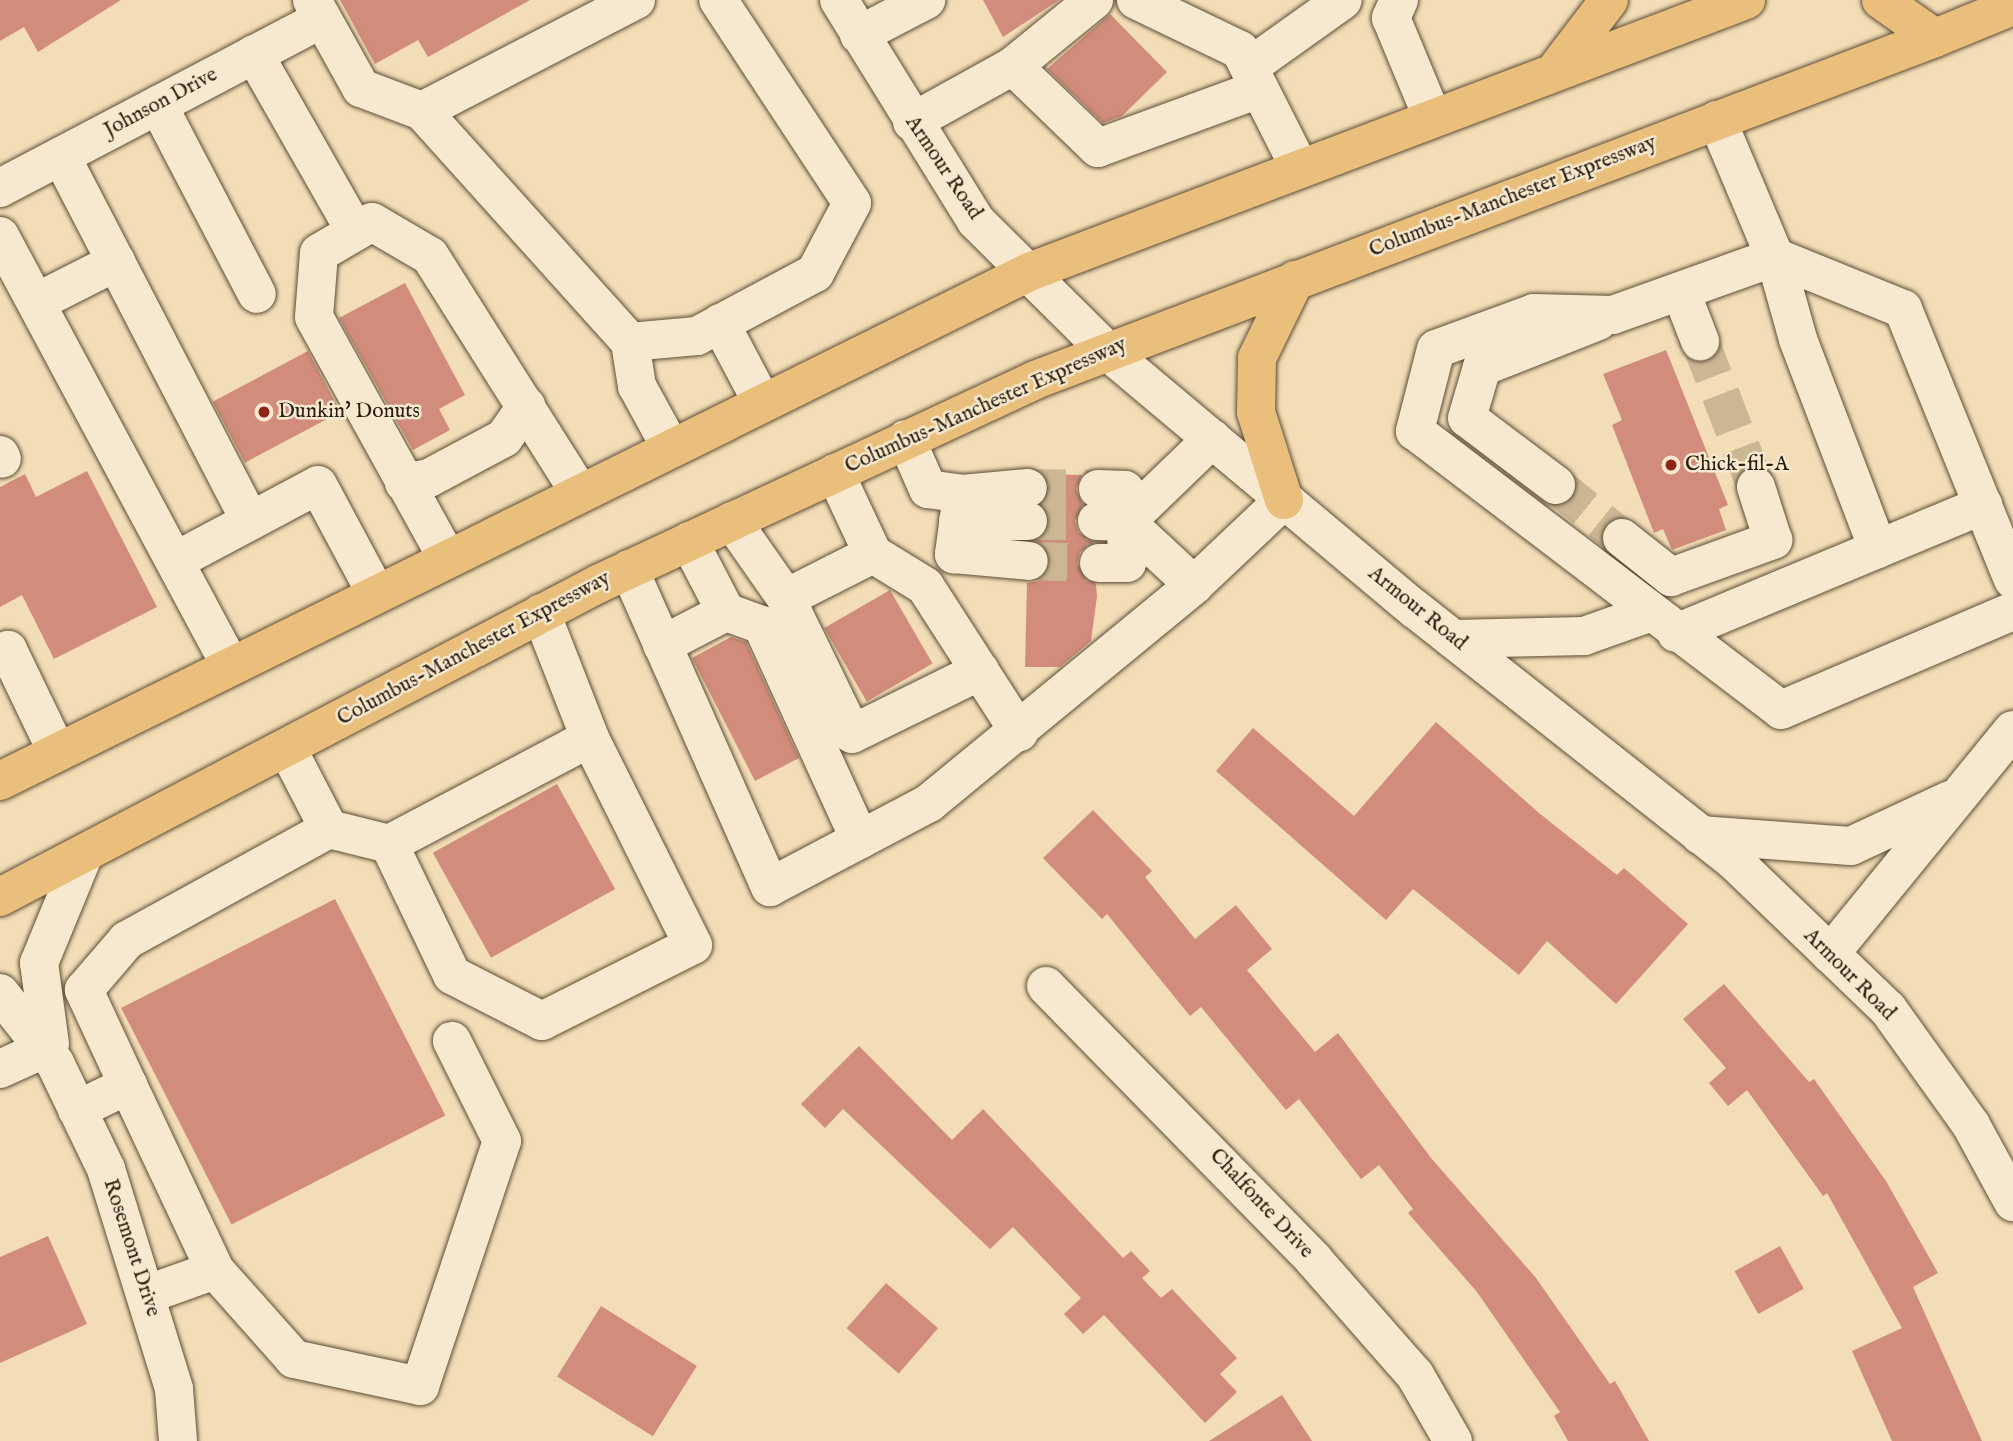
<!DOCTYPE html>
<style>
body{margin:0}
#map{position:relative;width:2013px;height:1441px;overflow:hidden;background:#f3ddb6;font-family:"IM FELL English",serif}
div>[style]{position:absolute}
.building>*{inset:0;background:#d18c7c;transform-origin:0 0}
.minor-tunnel>*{height:38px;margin-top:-19px;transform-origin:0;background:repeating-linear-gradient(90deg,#cbb794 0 38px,transparent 0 57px)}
.roads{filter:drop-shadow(0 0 2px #5c4d37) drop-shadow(0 0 2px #5c4d37)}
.minor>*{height:38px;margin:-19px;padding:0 19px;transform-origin:19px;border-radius:19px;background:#f7e9d0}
.major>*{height:38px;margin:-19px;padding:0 19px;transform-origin:19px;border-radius:19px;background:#eabe7b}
.highway>*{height:38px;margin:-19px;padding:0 19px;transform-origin:19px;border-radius:19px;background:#eabe7b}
.dots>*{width:19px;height:19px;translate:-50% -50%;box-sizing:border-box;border:4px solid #f7e9d0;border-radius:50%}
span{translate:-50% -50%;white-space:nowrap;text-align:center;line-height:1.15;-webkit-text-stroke:5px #f7e9d0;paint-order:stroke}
.street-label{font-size:21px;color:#2a1d0d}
.poi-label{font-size:21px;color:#2a1d0d}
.left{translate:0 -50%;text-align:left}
</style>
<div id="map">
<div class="building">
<div style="clip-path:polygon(0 0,121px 0,38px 52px,24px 27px,0 41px)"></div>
<div style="clip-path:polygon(340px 0,530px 0,428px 57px,418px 40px,375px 64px)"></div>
<div style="clip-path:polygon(983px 0,1059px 0,1003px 37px)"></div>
<div style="clip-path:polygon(1110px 14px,1167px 72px,1122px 116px,1103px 123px,1047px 69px)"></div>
<div style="clip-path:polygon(405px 283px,465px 395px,439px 409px,450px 430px,413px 450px,339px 318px)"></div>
<div style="clip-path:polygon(1666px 350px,1728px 505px,1719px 509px,1726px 530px,1672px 550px,1663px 529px,1654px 533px,1612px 425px,1622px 420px,1603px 374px)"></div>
<div style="left:308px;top:351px;width:69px;height:108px;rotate:62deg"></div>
<div style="clip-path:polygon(87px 471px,157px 607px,54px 659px,22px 595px,0 607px,0 487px,25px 474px,36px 497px)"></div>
<div style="clip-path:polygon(1044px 474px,1082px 475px,1076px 489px,1083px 505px,1075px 521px,1078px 532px,1094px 542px,1080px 552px,1077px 564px,1096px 584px,1097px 596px,1091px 641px,1060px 667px,1025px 667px,1027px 583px,1039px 581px,1051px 564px,1049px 551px,1036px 541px,1050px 522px,1042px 505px,1050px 487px)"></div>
<div style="left:890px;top:590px;width:85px;height:76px;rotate:60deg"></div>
<div style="clip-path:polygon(731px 637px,746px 642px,799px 758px,755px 781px,692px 658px)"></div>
<div style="clip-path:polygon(1436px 722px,1539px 813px,1617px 875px,1624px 868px,1688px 924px,1616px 1004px,1547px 941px,1519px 975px,1413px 889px,1386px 920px,1216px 771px,1253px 728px,1354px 816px)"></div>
<div style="left:557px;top:784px;width:120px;height:142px;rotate:61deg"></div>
<div style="clip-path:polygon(1093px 810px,1152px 871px,1145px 877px,1195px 939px,1236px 905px,1272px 949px,1247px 970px,1315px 1052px,1338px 1033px,1431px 1158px,1536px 1278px,1610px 1384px,1615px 1381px,1649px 1441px,1568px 1441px,1554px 1416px,1560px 1412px,1477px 1292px,1408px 1213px,1413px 1209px,1379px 1165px,1361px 1179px,1299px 1099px,1286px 1110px,1201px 1007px,1190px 1016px,1107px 914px,1102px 919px,1043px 858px)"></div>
<div style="left:335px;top:899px;width:243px;height:240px;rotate:63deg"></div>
<div style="clip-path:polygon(1724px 984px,1809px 1082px,1814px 1079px,1886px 1181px,1938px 1273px,1913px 1287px,1982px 1441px,1892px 1441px,1852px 1351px,1902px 1328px,1827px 1193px,1823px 1196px,1747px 1090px,1728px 1106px,1709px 1083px,1726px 1068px,1683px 1019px)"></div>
<div style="clip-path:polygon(859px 1046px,952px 1140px,983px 1109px,1123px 1258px,1131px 1251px,1150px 1271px,1142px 1278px,1161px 1298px,1172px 1289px,1237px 1358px,1220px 1374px,1237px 1392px,1205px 1423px,1104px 1315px,1083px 1334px,1064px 1314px,1081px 1298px,1013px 1227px,990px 1249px,843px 1109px,825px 1128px,801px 1104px)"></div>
<div style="clip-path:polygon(48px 1236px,87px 1324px,0 1363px,0 1257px)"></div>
<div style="left:1780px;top:1246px;width:49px;height:52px;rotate:61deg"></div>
<div style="left:886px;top:1283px;width:69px;height:60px;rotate:41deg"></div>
<div style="left:601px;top:1306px;width:113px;height:83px;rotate:32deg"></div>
<div style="clip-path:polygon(1282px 1395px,1312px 1441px,1209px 1441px)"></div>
</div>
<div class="minor-tunnel">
<div style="left:1700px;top:341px;width:156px;rotate:69deg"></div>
<div style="left:1556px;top:485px;width:85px;rotate:38.8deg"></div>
<div style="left:1028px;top:488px;width:70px;rotate:0.8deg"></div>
<div style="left:1028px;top:521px;width:69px"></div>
<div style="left:1029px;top:561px;width:70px;rotate:1.6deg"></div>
</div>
<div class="roads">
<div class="minor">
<div style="left:312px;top:0;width:101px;rotate:60.9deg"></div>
<div style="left:361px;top:88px;width:65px;rotate:20.7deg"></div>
<div style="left:636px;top:0;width:241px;rotate:152.6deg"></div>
<div style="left:422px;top:111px;width:311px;rotate:48deg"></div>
<div style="left:630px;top:342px;width:67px;rotate:-5.1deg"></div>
<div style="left:697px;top:336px;width:134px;rotate:-28.1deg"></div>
<div style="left:815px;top:273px;width:79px;rotate:-62.1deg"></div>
<div style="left:852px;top:203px;width:243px;rotate:-123.4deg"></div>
<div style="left:839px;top:0;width:260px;rotate:58.2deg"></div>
<div style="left:976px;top:221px;width:185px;rotate:44.8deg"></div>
<div style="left:1107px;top:351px;width:402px;rotate:40deg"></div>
<div style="left:1415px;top:609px;width:407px;rotate:38.3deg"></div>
<div style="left:1734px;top:861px;width:214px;rotate:43.9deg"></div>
<div style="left:1888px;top:1009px;width:143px;rotate:54.4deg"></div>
<div style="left:1971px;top:1125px;width:88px;rotate:61.4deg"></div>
<div style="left:1094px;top:0;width:104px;rotate:140.8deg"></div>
<div style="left:1013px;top:66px;width:118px;rotate:44deg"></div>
<div style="left:1098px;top:148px;width:171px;rotate:-20.1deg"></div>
<div style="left:1136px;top:0;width:115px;rotate:25.7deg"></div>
<div style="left:1240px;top:50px;width:129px;rotate:63.2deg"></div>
<div style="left:1399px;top:0;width:20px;rotate:114deg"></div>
<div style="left:1391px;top:18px;width:104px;rotate:67.4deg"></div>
<div style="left:859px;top:35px;width:76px;rotate:-27.6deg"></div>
<div style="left:254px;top:54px;width:204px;rotate:60.3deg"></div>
<div style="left:1249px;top:67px;width:115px;rotate:-35.5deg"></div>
<div style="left:158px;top:105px;width:213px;rotate:62.4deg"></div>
<div style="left:1717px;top:120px;width:149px;rotate:67.1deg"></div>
<div style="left:1775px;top:257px;width:138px;rotate:22.1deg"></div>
<div style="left:1903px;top:309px;width:292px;rotate:67.9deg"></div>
<div style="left:912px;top:122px;width:115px;rotate:-29deg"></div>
<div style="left:61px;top:156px;width:411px;rotate:62.6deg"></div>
<div style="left:0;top:188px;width:364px;rotate:-27.7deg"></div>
<div style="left:0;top:236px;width:488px;rotate:61.8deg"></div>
<div style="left:1681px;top:292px;width:53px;rotate:68.8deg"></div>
<div style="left:37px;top:302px;width:89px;rotate:-26.9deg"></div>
<div style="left:720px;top:323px;width:89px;rotate:62deg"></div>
<div style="left:630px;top:342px;width:45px;rotate:81deg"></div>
<div style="left:637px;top:386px;width:71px;rotate:61.3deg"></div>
<div style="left:906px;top:439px;width:55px;rotate:66.3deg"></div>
<div style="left:928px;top:489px;width:34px;rotate:8deg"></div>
<div style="left:962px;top:494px;width:66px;rotate:-5.2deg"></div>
<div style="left:0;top:455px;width:4px;rotate:63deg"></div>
<div style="left:835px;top:473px;width:89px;rotate:64.9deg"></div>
<div style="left:404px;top:483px;width:25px;rotate:-11deg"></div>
<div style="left:429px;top:478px;width:85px;rotate:-28.1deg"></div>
<div style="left:504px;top:438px;width:39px;rotate:-55deg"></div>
<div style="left:1556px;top:485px;width:111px;rotate:-143deg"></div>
<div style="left:1467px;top:418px;width:53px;rotate:-73.6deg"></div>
<div style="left:1482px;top:367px;width:125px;rotate:-21.6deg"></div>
<div style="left:1098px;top:489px;width:27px;rotate:2deg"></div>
<div style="left:1125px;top:490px;width:73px;rotate:88.4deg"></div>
<div style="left:1127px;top:563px;width:28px;rotate:180deg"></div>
<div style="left:962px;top:494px;width:61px;rotate:97.6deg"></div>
<div style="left:954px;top:554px;width:75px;rotate:5.3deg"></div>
<div style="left:732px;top:521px;width:94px;rotate:55deg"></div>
<div style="left:786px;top:598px;width:97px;rotate:-26.8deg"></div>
<div style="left:873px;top:554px;width:61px;rotate:31.6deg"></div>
<div style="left:925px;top:586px;width:174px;rotate:57.2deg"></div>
<div style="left:958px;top:521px;width:70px"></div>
<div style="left:1097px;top:521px;width:29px;rotate:2deg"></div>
<div style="left:1126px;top:522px;width:93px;rotate:42.8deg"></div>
<div style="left:1194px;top:585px;width:124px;rotate:-43.4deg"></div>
<div style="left:1126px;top:522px;width:120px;rotate:-44deg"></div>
<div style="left:1622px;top:538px;width:63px;rotate:38.5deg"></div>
<div style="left:1671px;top:577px;width:109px;rotate:-19.9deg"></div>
<div style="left:1773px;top:540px;width:56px;rotate:-107.8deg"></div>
<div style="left:689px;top:541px;width:80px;rotate:62.5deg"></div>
<div style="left:726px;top:612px;width:38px;rotate:20deg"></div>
<div style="left:762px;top:625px;width:236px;rotate:65.5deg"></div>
<div style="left:1878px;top:549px;width:225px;rotate:-110.9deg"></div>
<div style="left:1798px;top:339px;width:85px;rotate:-105.7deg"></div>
<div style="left:1775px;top:257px;width:172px;rotate:160.3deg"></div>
<div style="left:1613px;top:315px;width:79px;rotate:-178.5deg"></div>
<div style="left:1534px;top:313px;width:104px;rotate:159.8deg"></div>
<div style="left:1436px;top:349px;width:85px;rotate:104.4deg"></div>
<div style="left:1415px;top:431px;width:460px;rotate:37.3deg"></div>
<div style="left:1781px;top:710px;width:252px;rotate:-23.1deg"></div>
<div style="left:447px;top:558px;width:275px;rotate:-118.9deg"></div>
<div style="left:314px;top:317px;width:64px;rotate:-85.5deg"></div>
<div style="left:319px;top:253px;width:61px;rotate:-30.3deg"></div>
<div style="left:372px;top:222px;width:67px;rotate:30.4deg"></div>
<div style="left:430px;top:256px;width:280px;rotate:57.7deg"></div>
<div style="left:179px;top:559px;width:157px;rotate:-28deg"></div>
<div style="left:318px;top:485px;width:123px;rotate:61.8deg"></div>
<div style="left:629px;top:569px;width:348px;rotate:66.1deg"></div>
<div style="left:770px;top:887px;width:180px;rotate:-27.8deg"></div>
<div style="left:929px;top:803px;width:343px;rotate:-39.4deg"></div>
<div style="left:786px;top:598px;width:151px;rotate:64.1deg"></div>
<div style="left:852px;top:734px;width:143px;rotate:-26.2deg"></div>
<div style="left:1676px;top:633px;width:333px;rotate:-22.6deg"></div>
<div style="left:1453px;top:639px;width:131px;rotate:-1.3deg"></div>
<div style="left:1584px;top:636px;width:69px;rotate:-19.5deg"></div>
<div style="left:662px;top:645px;width:72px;rotate:-27.3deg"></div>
<div style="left:0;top:654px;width:9px;rotate:-27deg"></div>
<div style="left:8px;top:650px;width:113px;rotate:64.3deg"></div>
<div style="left:287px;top:748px;width:91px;rotate:62.6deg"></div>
<div style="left:329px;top:829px;width:62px;rotate:14deg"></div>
<div style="left:389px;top:844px;width:227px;rotate:-27.8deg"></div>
<div style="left:590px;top:738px;width:134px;rotate:-111.4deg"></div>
<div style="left:1700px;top:835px;width:151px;rotate:4.2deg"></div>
<div style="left:1851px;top:846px;width:109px;rotate:-24.9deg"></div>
<div style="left:389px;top:844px;width:145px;rotate:64.3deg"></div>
<div style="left:452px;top:975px;width:101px;rotate:27.1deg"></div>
<div style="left:542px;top:1021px;width:169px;rotate:-26.7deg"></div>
<div style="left:693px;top:945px;width:231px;rotate:-116.5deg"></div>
<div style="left:1830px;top:954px;width:289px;rotate:-50.8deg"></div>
<div style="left:1046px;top:986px;width:382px;rotate:45.6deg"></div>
<div style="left:1313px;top:1259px;width:154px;rotate:48.7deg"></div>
<div style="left:1415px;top:1375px;width:76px;rotate:60.1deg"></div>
<div style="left:0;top:993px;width:89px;rotate:51.8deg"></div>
<div style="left:55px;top:1063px;width:118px;rotate:64.3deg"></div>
<div style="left:106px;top:1169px;width:230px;rotate:72.8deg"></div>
<div style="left:174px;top:1389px;width:52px;rotate:85.6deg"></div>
<div style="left:50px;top:1044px;width:82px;rotate:-97.7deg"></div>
<div style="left:39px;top:963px;width:118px;rotate:-67.6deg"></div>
<div style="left:0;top:1069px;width:48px;rotate:-24.4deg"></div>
<div style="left:128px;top:1085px;width:105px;rotate:-114.9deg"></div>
<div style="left:84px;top:990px;width:66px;rotate:-49.3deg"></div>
<div style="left:127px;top:940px;width:230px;rotate:-28.8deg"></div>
<div style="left:77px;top:1110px;width:57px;rotate:-26.1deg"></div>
<div style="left:128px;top:1085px;width:204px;rotate:64.8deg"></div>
<div style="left:215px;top:1270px;width:119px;rotate:48.4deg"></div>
<div style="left:294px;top:1359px;width:129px;rotate:12.1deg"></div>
<div style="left:420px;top:1386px;width:258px;rotate:-71.5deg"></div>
<div style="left:502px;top:1141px;width:112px;rotate:-116.6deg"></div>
<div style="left:148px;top:1294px;width:71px;rotate:-19.7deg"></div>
</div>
<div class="major">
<div style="left:1284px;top:500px;width:92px;rotate:-107.7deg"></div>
<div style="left:1256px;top:412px;width:54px;rotate:-88.9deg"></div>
<div style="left:1257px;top:358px;width:87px;rotate:-64deg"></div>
<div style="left:0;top:781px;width:1148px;rotate:-26.32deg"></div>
<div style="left:1029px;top:272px;width:767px;rotate:-20.77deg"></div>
<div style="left:0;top:897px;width:675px;rotate:-27.63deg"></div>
<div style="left:598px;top:584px;width:482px;rotate:-25deg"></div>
<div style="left:1035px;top:380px;width:963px;rotate:-20.81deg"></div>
</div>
<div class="highway">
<div style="left:1881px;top:0;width:66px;rotate:35.1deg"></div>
<div style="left:1935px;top:38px;width:84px;rotate:-22.3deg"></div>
<div style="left:1558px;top:67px;width:84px;rotate:-52.7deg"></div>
</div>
</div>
<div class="dots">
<div style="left:264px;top:412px;background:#8f2418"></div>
<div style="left:1671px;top:465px;background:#8f2418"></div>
</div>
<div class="street-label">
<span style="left:161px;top:103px;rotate:-28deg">Johnson Drive</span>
<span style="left:943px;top:168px;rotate:56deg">Armour Road</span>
<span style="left:1513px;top:197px;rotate:-21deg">Columbus-Manchester Expressway</span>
<span style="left:986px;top:406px;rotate:-24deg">Columbus-Manchester Expressway</span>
<span style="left:1417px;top:609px;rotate:39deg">Armour Road</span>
<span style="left:474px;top:649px;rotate:-28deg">Columbus-Manchester Expressway</span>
<span style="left:1849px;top:975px;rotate:45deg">Armour Road</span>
<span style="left:1261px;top:1204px;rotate:47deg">Chalfonte Drive</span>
<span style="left:131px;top:1248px;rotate:72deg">Rosemont Drive</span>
</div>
<div class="poi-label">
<span class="left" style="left:278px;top:412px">Dunkin' Donuts</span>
<span class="left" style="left:1685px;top:465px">Chick-fil-A</span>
</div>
</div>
